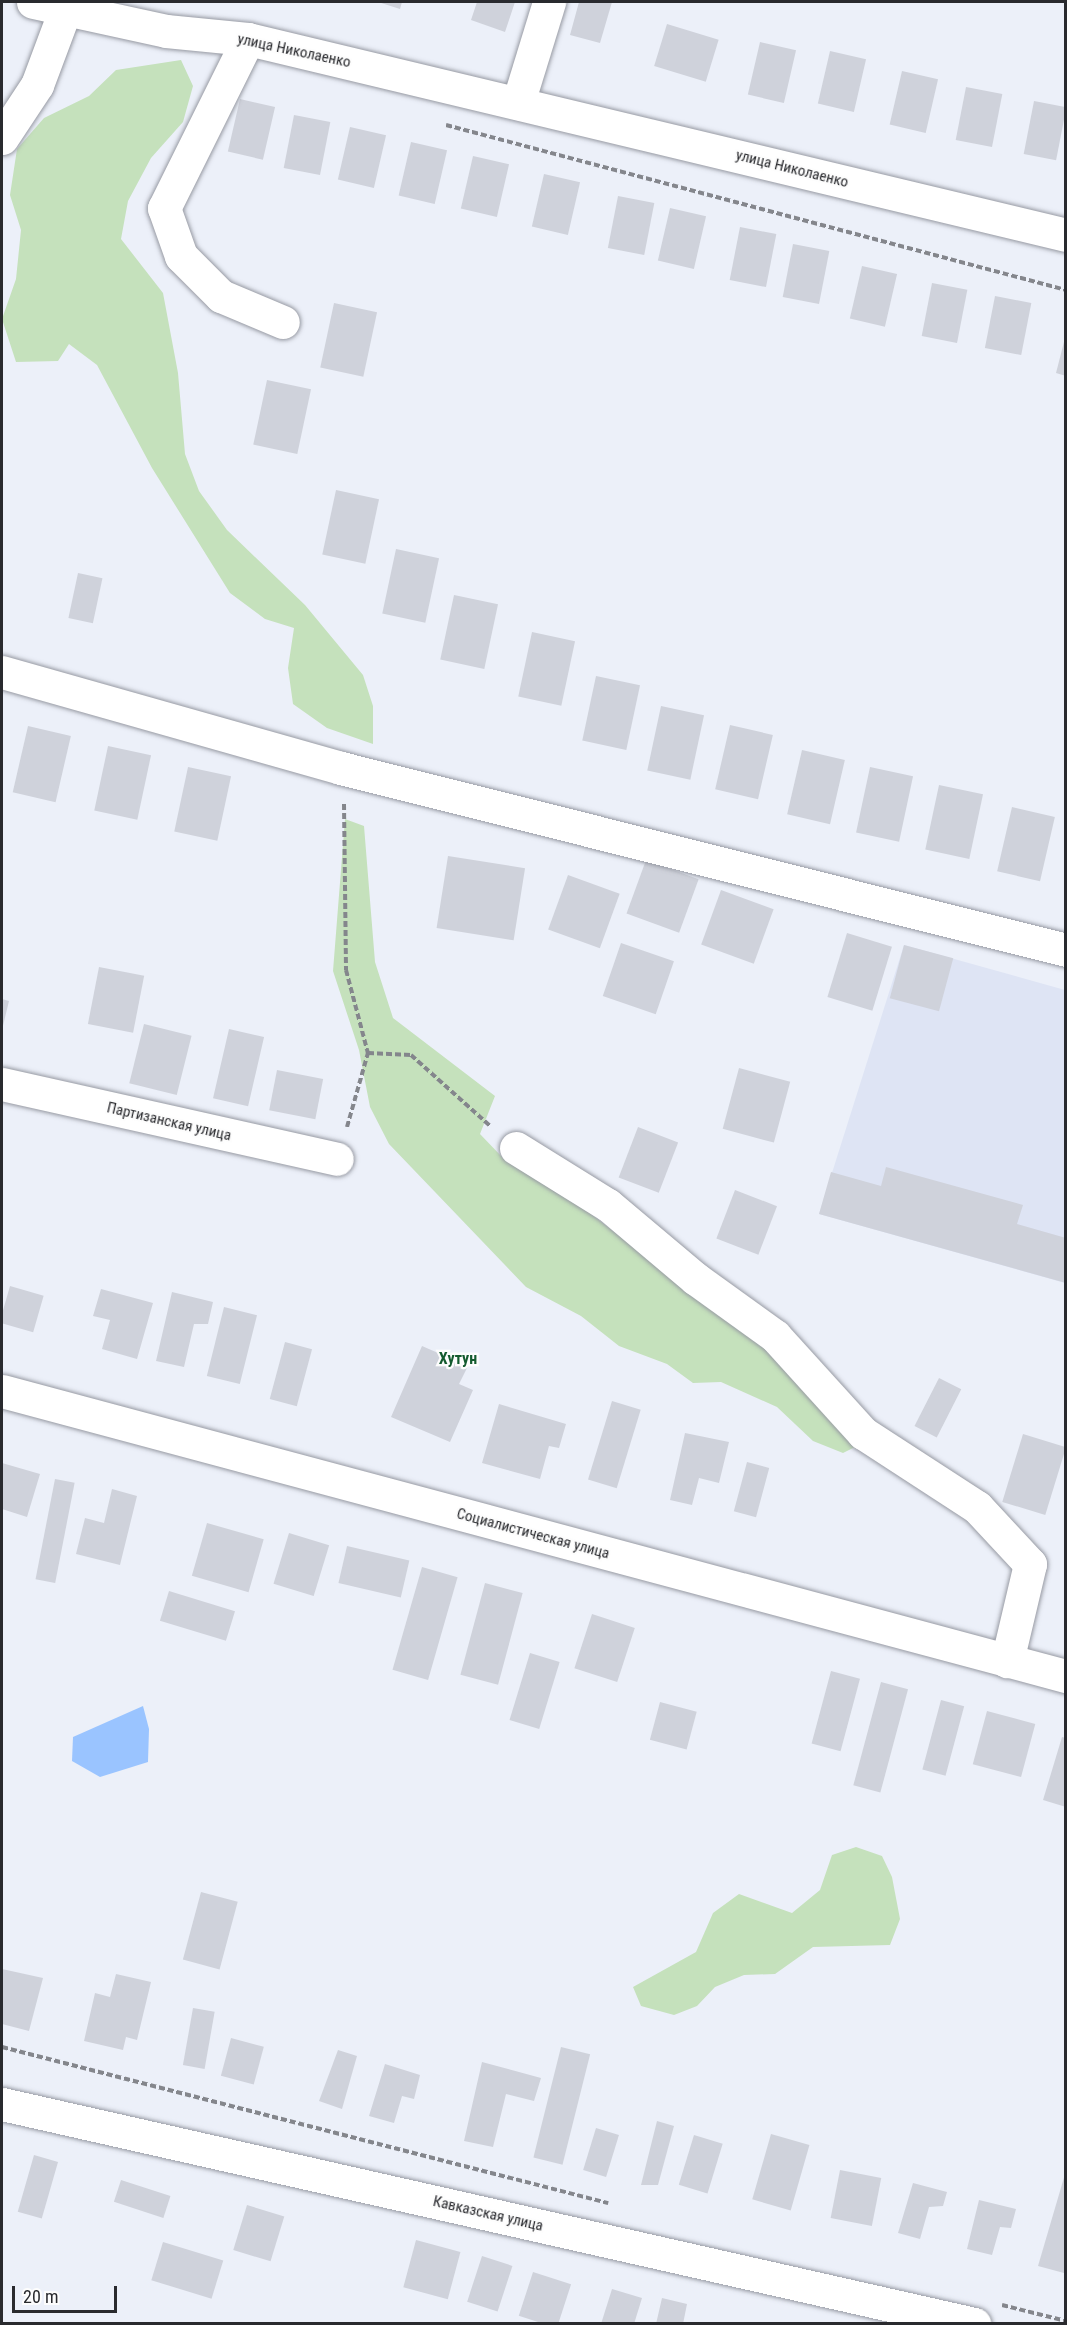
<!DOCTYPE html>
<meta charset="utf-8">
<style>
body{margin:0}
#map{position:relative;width:1067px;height:2325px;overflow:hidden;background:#ecf0f9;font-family:"Roboto Condensed",sans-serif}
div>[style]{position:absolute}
.built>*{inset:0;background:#dee4f4}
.green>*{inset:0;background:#c5e1bc}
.water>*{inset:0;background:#9ac4ff}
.building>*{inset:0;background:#cfd2db;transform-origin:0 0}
.path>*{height:4px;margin-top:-2px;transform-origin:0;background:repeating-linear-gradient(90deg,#84868c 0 6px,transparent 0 9px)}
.roads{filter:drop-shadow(0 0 2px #979aa3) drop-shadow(0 0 2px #979aa3)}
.minor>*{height:33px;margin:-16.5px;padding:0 16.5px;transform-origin:16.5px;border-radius:16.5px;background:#fff}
span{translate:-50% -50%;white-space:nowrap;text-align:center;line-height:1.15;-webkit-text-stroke:4.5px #fdfdfd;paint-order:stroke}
.street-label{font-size:15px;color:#292a2e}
.neighbourhood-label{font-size:16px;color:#145b2f;font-weight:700}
.frame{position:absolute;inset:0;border:3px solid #292a2e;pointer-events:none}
.scale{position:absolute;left:12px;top:2286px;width:105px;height:27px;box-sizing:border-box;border:3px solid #292a2e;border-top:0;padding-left:8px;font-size:18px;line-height:21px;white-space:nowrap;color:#292a2e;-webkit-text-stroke:4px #fdfdfd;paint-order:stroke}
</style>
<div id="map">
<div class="built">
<div style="clip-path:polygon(904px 945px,1065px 990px,1065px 1283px,819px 1214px)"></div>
</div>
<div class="green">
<div style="clip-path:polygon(181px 60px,193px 86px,183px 122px,151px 158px,128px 201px,121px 239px,163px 293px,178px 373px,185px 454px,199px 491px,227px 530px,305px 605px,363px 675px,373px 706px,373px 744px,327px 728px,293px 704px,288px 668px,294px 628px,265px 619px,230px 593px,152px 468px,97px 365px,69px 344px,58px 361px,16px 362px,2px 319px,16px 279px,21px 230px,10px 195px,17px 149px,44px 118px,89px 96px,116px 70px)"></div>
<div style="clip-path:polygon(345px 819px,364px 826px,375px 962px,393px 1018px,495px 1096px,480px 1134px,503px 1158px,539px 1174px,774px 1355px,859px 1445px,843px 1453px,813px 1441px,777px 1407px,721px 1382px,693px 1383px,667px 1364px,619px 1346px,581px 1316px,526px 1287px,389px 1144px,370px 1107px,359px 1050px,333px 971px)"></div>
<div style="clip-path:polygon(856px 1847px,882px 1856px,892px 1877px,900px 1919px,890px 1945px,813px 1947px,775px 1974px,744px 1975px,715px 1987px,697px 2006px,674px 2015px,641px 2006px,633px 1987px,696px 1952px,713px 1913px,739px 1894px,792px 1913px,820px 1890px,832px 1855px)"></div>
</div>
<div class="water">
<div style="clip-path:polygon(143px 1706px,149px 1729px,148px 1762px,100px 1777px,72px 1761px,73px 1737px)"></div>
</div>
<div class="building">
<div style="clip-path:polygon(378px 2px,402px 2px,400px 9px)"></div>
<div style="clip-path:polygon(477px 2px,515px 2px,505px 32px,471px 20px)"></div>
<div style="clip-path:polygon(579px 2px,612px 2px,600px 43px,570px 35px)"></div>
<div style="left:667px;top:24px;width:54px;height:44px;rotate:17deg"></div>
<div style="left:760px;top:42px;width:37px;height:54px;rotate:13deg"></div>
<div style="left:830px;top:51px;width:37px;height:54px;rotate:13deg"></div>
<div style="left:902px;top:71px;width:37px;height:55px;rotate:13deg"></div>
<div style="left:966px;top:87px;width:37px;height:54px;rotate:11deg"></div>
<div style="left:240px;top:99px;width:36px;height:54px;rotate:13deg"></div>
<div style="left:1034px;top:101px;width:33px;height:54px;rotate:11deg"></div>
<div style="left:294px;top:115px;width:37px;height:54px;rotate:11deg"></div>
<div style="left:350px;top:127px;width:37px;height:54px;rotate:13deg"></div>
<div style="left:411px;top:142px;width:37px;height:55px;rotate:13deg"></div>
<div style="left:473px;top:156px;width:37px;height:54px;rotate:13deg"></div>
<div style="left:544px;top:174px;width:37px;height:54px;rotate:13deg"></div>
<div style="left:618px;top:196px;width:37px;height:53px;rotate:11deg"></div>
<div style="left:670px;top:208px;width:37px;height:54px;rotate:13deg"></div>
<div style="left:740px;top:227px;width:37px;height:54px;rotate:11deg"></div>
<div style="left:793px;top:244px;width:37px;height:54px;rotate:11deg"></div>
<div style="left:862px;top:266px;width:36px;height:54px;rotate:13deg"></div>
<div style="left:932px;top:283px;width:36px;height:54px;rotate:11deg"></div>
<div style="left:995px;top:296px;width:37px;height:53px;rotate:11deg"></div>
<div style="left:334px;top:303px;width:44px;height:66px;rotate:12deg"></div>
<div style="clip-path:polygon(1066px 334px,1066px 376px,1056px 373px)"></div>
<div style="left:267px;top:380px;width:45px;height:66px;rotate:12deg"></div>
<div style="left:336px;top:490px;width:44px;height:66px;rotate:12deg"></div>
<div style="left:396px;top:549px;width:44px;height:66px;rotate:12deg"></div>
<div style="left:78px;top:573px;width:25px;height:46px;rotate:12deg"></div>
<div style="left:454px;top:595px;width:45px;height:66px;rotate:12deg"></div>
<div style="left:532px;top:632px;width:44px;height:66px;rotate:12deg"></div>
<div style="left:596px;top:676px;width:45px;height:66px;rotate:12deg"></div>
<div style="left:661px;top:706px;width:44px;height:66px;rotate:12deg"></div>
<div style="left:730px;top:725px;width:44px;height:66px;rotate:13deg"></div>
<div style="left:28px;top:726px;width:44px;height:68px;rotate:13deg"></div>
<div style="left:108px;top:746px;width:44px;height:66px;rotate:12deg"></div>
<div style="left:802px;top:750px;width:44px;height:66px;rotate:13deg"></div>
<div style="left:188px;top:767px;width:44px;height:66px;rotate:12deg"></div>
<div style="left:870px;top:767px;width:44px;height:67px;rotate:12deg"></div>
<div style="left:939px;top:785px;width:45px;height:66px;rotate:12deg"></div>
<div style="left:1012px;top:807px;width:44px;height:66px;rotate:13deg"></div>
<div style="left:448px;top:856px;width:78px;height:73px;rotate:9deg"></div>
<div style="left:646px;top:860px;width:56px;height:57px;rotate:20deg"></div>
<div style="left:568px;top:875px;width:55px;height:58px;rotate:20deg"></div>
<div style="left:721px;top:890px;width:56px;height:58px;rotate:20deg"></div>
<div style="left:847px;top:933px;width:47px;height:67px;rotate:17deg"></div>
<div style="left:621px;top:943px;width:56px;height:56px;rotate:19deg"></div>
<div style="left:904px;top:945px;width:51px;height:55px;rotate:15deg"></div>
<div style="left:99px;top:967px;width:46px;height:58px;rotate:11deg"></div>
<div style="clip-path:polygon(2px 999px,9px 1001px,2px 1030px)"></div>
<div style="left:144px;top:1024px;width:49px;height:61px;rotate:14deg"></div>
<div style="left:229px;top:1029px;width:36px;height:71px;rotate:13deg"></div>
<div style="left:739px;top:1068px;width:53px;height:63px;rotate:15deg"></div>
<div style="left:277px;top:1070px;width:47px;height:41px;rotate:11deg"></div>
<div style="left:638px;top:1127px;width:43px;height:54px;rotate:21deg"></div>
<div style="clip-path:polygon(886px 1167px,1023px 1205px,1017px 1224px,1066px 1238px,1066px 1283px,819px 1214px,831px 1172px,881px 1186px)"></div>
<div style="left:735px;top:1190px;width:45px;height:52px;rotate:21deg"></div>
<div style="left:10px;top:1286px;width:35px;height:38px;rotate:16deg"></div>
<div style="clip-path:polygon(101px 1289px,153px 1303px,137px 1359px,102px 1349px,110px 1320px,93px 1316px)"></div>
<div style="clip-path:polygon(172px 1292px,213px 1302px,208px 1324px,194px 1324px,184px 1367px,156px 1361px)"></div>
<div style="left:224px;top:1307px;width:34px;height:71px;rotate:14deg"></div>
<div style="left:285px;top:1342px;width:28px;height:59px;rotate:15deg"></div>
<div style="clip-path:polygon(422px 1346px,468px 1366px,459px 1384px,473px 1390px,450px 1442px,391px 1417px)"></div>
<div style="left:939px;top:1378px;width:25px;height:54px;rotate:27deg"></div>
<div style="left:612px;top:1401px;width:30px;height:82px;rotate:17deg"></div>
<div style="clip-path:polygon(499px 1404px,566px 1424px,559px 1448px,549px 1446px,540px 1479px,482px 1463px)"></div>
<div style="clip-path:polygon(685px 1433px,729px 1442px,719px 1483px,699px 1478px,692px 1505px,670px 1500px)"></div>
<div style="left:1023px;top:1434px;width:45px;height:71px;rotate:17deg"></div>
<div style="left:747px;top:1462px;width:23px;height:51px;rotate:15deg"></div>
<div style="clip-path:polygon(2px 1463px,40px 1474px,27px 1517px,2px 1509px)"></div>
<div style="left:55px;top:1479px;width:20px;height:102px;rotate:11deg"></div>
<div style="clip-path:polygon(112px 1489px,137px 1496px,120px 1565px,76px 1554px,85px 1518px,104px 1523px)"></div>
<div style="left:207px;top:1523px;width:59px;height:55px;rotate:16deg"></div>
<div style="left:289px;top:1533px;width:42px;height:53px;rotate:17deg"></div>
<div style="left:347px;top:1546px;width:64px;height:38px;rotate:13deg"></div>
<div style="left:422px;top:1567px;width:37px;height:107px;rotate:16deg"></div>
<div style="left:485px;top:1583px;width:39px;height:95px;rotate:15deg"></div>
<div style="left:169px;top:1591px;width:69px;height:31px;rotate:17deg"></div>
<div style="left:592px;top:1614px;width:45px;height:57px;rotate:18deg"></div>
<div style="left:530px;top:1653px;width:31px;height:70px;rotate:17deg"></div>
<div style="left:831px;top:1671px;width:30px;height:75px;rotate:15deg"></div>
<div style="left:881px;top:1682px;width:28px;height:107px;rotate:15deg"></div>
<div style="left:941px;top:1700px;width:24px;height:72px;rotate:15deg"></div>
<div style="left:660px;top:1702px;width:38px;height:39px;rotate:15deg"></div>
<div style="left:987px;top:1711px;width:50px;height:55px;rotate:15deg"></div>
<div style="clip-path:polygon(1062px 1737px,1066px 1738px,1066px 1807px,1043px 1800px)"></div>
<div style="left:201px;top:1892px;width:38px;height:70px;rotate:15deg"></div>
<div style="clip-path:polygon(2px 1969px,43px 1978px,29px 2031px,2px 2024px)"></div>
<div style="clip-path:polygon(116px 1974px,151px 1982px,137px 2040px,126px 2037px,123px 2050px,84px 2041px,95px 1993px,110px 1997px)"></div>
<div style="left:193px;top:2008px;width:22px;height:58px;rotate:10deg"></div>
<div style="left:231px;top:2038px;width:34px;height:39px;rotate:15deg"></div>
<div style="left:561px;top:2047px;width:30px;height:114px;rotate:14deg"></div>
<div style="clip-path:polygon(338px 2050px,357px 2056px,342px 2109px,319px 2101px)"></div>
<div style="clip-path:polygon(482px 2062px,541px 2078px,534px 2101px,506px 2094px,493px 2147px,464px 2141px)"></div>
<div style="clip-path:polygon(385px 2064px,420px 2075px,414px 2099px,402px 2096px,394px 2123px,369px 2116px)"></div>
<div style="clip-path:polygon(657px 2121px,674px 2126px,658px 2185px,641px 2185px)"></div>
<div style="left:596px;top:2128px;width:24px;height:44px;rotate:17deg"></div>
<div style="left:771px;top:2134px;width:40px;height:68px;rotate:16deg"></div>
<div style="left:694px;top:2135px;width:30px;height:52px;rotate:17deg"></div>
<div style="left:34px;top:2155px;width:25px;height:59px;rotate:16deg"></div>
<div style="left:840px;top:2170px;width:42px;height:49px;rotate:11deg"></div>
<div style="clip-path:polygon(1065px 2174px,1066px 2269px,1064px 2273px,1038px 2266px)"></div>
<div style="left:121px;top:2180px;width:52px;height:23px;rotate:18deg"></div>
<div style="clip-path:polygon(913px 2183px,947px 2192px,943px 2206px,929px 2207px,920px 2239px,898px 2233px)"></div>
<div style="clip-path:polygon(979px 2200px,1016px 2209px,1011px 2228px,1000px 2227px,992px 2255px,967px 2249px)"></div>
<div style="left:247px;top:2205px;width:39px;height:47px;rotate:17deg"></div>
<div style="left:416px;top:2240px;width:46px;height:49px;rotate:15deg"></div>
<div style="left:163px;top:2242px;width:63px;height:40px;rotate:17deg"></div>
<div style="left:482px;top:2256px;width:32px;height:48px;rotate:18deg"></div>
<div style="left:533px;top:2272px;width:40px;height:46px;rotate:18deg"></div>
<div style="clip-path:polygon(612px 2289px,642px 2298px,634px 2324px,601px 2324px)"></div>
<div style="clip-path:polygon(662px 2298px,687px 2304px,683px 2324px,656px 2324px)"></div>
</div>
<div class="path">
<div style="left:446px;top:125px;width:642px;rotate:14.9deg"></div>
<div style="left:344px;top:804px;width:166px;rotate:89.3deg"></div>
<div style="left:346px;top:970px;width:86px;rotate:75.2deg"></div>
<div style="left:368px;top:1053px;width:43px;rotate:2.7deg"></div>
<div style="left:411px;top:1055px;width:106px;rotate:41.9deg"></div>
<div style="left:347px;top:1127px;width:77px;rotate:-74.2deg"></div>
<div style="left:2px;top:2047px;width:626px;rotate:14.44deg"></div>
<div style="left:1002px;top:2305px;width:66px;rotate:14deg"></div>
</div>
<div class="roads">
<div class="minor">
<div style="left:33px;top:2px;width:136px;rotate:12.3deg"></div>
<div style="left:166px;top:31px;width:82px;rotate:5.6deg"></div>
<div style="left:248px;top:39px;width:841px;rotate:13.47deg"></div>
<div style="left:248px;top:39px;width:189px;rotate:116.4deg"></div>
<div style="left:164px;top:208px;width:51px;rotate:70.5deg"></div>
<div style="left:181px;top:256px;width:57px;rotate:45deg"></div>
<div style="left:221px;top:296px;width:67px;rotate:22.8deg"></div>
<div style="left:518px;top:103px;width:106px;rotate:-72.9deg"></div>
<div style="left:2px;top:138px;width:64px;rotate:-56.6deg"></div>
<div style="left:37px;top:85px;width:89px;rotate:-69.5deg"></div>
<div style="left:2px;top:672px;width:352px;rotate:15.8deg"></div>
<div style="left:341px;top:768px;width:747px;rotate:14.09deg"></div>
<div style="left:2px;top:1084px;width:343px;rotate:12.6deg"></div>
<div style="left:516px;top:1148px;width:108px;rotate:31.8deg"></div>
<div style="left:608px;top:1205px;width:115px;rotate:40.1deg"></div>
<div style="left:696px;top:1279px;width:97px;rotate:35.8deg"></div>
<div style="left:775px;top:1336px;width:131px;rotate:47.8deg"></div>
<div style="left:863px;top:1433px;width:136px;rotate:33deg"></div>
<div style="left:977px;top:1507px;width:78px;rotate:47.1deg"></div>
<div style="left:1030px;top:1564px;width:100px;rotate:103.3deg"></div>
<div style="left:2px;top:1391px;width:1102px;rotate:15deg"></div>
<div style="left:2px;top:2104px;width:997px;rotate:12.75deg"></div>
</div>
</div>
<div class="street-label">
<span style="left:294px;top:51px;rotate:12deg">улица Николаенко</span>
<span style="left:792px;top:169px;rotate:14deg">улица Николаенко</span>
<span style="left:169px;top:1122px;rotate:13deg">Партизанская улица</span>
<span style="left:533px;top:1534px;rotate:15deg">Социалистическая улица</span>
<span style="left:488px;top:2214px;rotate:13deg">Кавказская улица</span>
</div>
<div class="neighbourhood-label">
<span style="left:458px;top:1359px">Хутун</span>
</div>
<div class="frame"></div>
<div class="scale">20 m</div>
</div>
